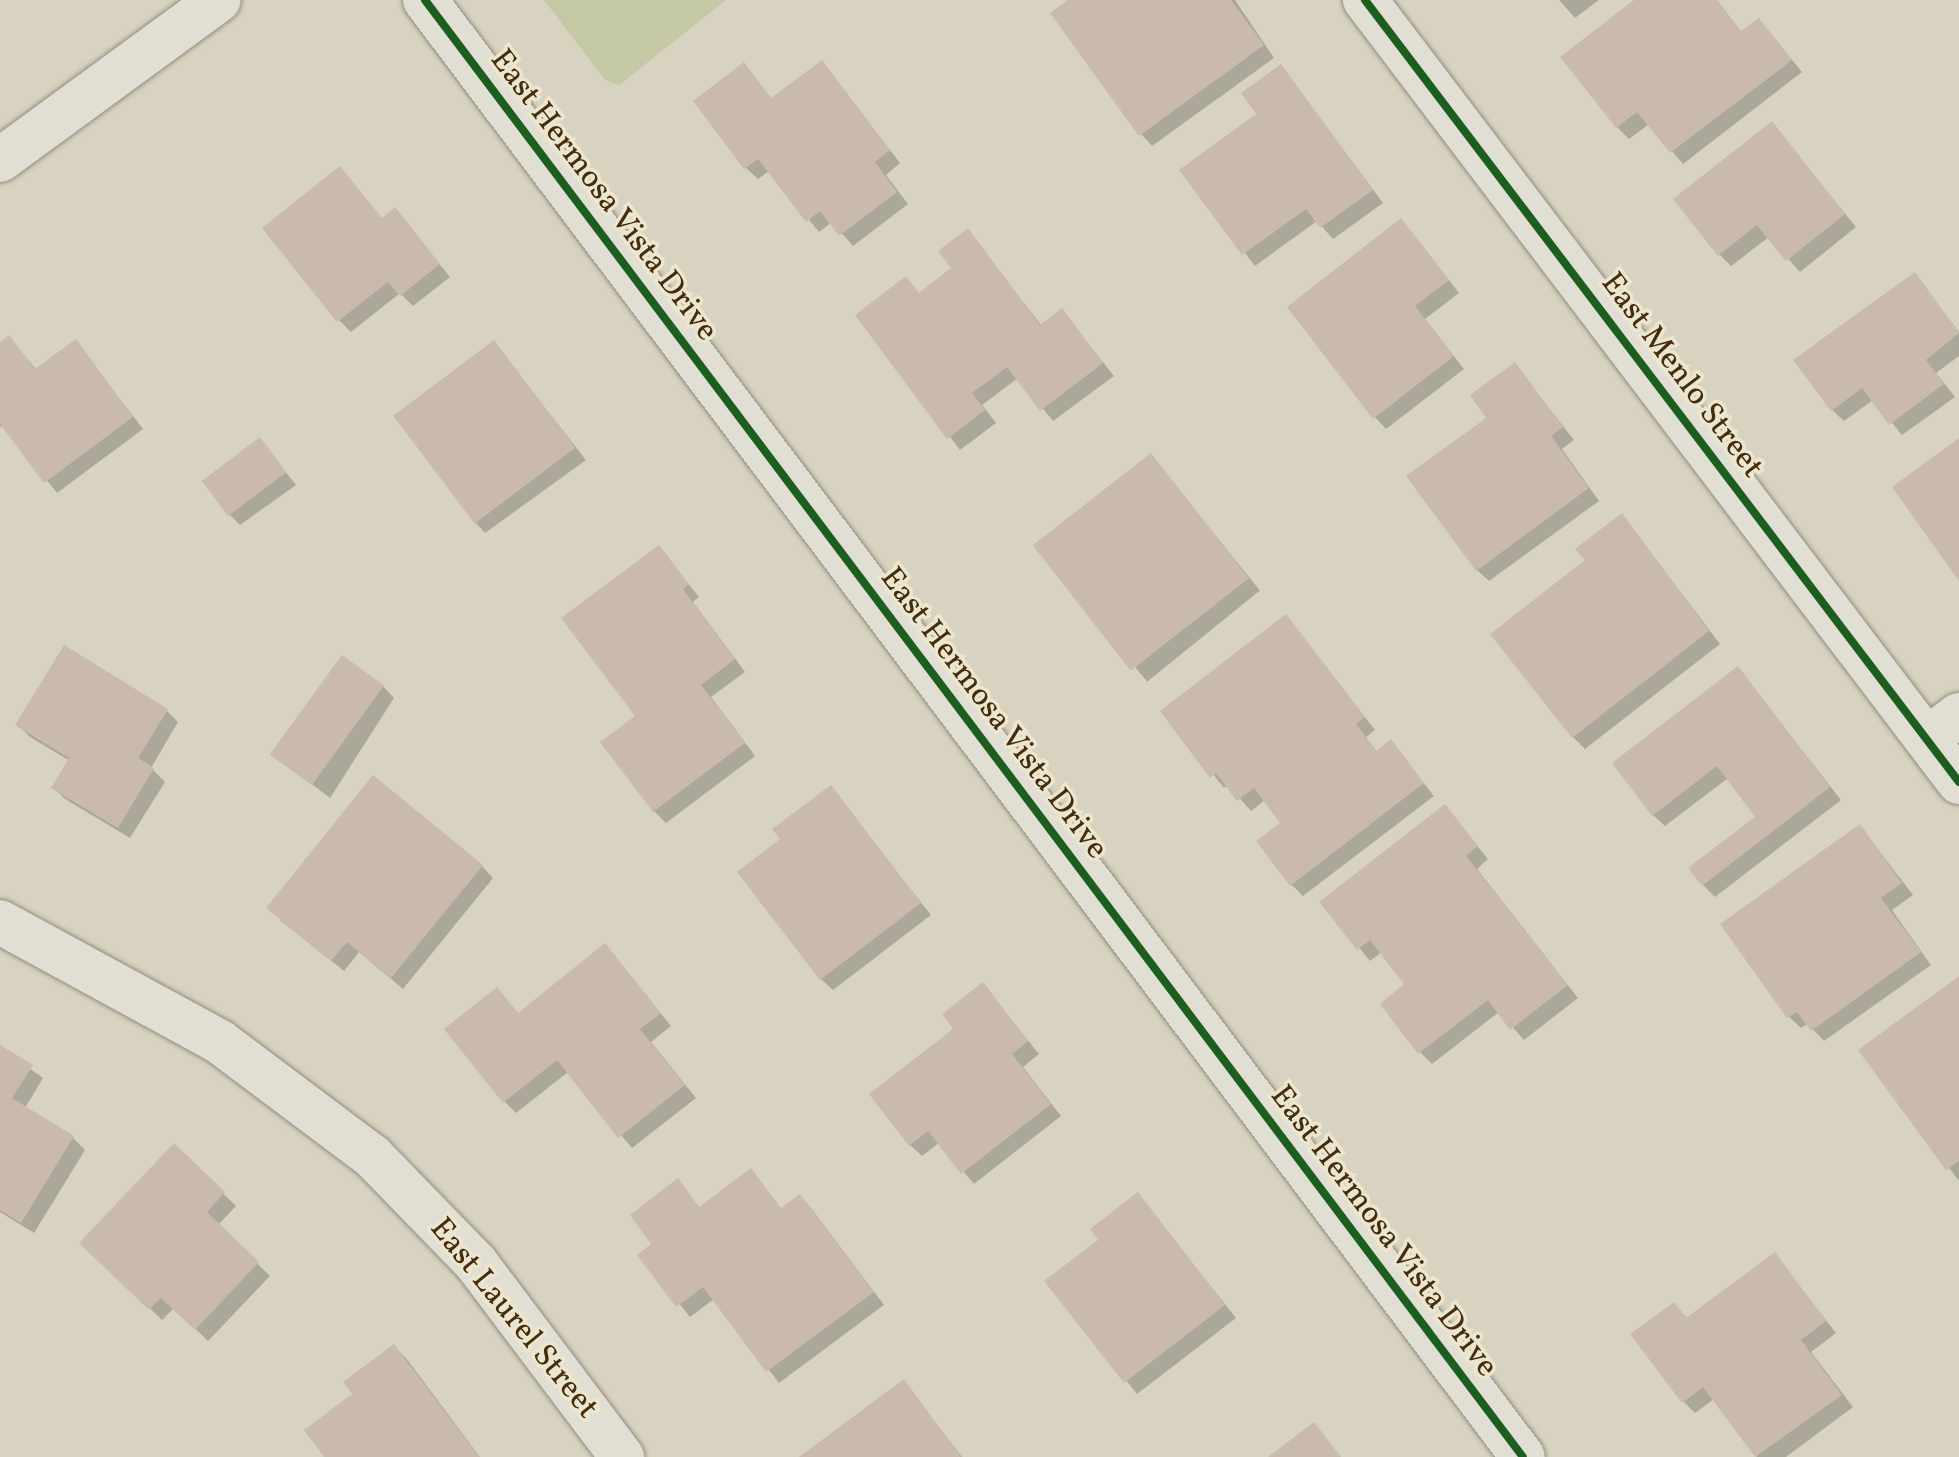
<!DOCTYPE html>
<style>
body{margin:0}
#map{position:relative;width:1959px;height:1457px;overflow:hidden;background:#d8d2c0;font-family:Vollkorn,serif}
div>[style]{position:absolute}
.green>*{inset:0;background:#c4c8a4}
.shadow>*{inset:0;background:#0003;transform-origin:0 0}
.building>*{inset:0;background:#c9baad;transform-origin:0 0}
.roads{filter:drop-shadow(0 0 2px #938d7f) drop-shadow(0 0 2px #938d7f)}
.minor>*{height:44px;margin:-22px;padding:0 22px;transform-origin:22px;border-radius:22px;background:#e1ded4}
.cycleway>*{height:8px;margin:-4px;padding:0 4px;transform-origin:4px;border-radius:4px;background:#1b5e20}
span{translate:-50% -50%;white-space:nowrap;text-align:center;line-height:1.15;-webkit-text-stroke:7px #ece6cf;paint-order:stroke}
.street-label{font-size:32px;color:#432c10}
</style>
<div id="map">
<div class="green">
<div style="clip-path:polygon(544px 0,726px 0,619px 85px,605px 80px)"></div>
</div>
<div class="shadow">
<div style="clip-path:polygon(1072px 0,1235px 0,1274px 58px,1152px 146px,1141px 134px)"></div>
<div style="clip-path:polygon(1559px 0,1599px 0,1575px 18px)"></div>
<div style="clip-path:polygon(1637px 0,1717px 0,1742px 33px,1759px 20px,1802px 72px,1683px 164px,1649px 124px,1629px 139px,1617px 127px)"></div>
<div style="clip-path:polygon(822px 63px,900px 163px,886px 175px,908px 204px,853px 246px,832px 222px,819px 232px,769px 171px,758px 179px,746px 168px,744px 65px,773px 100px)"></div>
<div style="clip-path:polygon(1281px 66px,1383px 203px,1333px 239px,1317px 221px,1255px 266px,1182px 170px,1259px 115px)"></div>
<div style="clip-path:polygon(1772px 124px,1856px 227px,1800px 272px,1769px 237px,1731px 266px,1719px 254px)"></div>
<div style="clip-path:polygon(340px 169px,383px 220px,395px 210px,450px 277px,413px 306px,400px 293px,351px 332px,339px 320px)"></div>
<div style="clip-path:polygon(967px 231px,1042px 326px,1062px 311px,1114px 376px,1053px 421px,1018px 378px,982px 405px,996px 423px,960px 450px,858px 316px,906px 279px,920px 294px,954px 269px)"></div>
<div style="clip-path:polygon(1412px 233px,1459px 293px,1425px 319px,1464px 369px,1386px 429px,1375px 417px)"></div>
<div style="clip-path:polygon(1915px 275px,1959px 332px,1959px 356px,1936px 373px,1955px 397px,1902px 435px,1873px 400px,1844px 421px,1832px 410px)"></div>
<div style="clip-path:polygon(9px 338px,37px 370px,76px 342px,143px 429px,57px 493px,3px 425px,0 427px,0 345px)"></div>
<div style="clip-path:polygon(494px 343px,586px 460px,485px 533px,474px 521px)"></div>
<div style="clip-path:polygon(1515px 365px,1574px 440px,1562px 449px,1599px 501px,1489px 581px,1477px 570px,1489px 418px)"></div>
<div style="clip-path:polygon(260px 440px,296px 485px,240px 525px,228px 513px)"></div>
<div style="left:1151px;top:456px;width:173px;height:145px;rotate:51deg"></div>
<div style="clip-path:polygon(1622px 515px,1720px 644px,1585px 749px,1573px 737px,1587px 560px)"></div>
<div style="clip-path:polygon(658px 547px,699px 597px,693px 602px,745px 672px,711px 697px,755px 756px,666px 823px,654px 811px,637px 717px)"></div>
<div style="clip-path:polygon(1286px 617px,1375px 730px,1366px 737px,1377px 752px,1391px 742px,1434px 796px,1303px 896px,1291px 884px,1283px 823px,1265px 800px,1251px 811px,1228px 785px,1224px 788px,1163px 711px)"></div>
<div style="clip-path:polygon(1738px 669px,1841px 800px,1715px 897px,1703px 885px,1758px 817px,1728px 778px,1665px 826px,1653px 815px)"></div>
<div style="clip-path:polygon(383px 686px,394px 698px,330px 798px,277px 757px)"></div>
<div style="clip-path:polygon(166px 710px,178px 722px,151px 768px,165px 782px,130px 838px,65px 799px,54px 788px,70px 761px,30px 737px,18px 725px)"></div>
<div style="clip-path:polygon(830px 788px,931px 915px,833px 990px,821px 979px,783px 840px)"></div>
<div style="clip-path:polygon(1445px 807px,1488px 859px,1477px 869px,1578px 998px,1524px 1040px,1499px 1012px,1432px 1064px,1420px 1052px,1407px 985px,1382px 952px,1370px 961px,1322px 902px)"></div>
<div style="clip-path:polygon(1860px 826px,1913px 895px,1892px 910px,1931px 965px,1824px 1041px,1808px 1024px,1801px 1028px,1789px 1017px)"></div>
<div style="clip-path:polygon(482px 866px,493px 878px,403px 989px,359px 952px,344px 971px,280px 920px)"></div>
<div style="clip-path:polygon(605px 945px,671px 1026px,651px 1042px,696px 1098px,632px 1148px,568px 1072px,516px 1113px,505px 1102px,519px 1014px)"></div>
<div style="clip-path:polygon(1959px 979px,1959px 1181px,1860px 1051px)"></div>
<div style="clip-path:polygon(983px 985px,1039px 1054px,1023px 1067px,1061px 1116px,974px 1184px,939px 1143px,922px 1156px,910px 1145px)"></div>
<div style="clip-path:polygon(0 1047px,43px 1078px,25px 1108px,73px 1138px,85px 1150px,34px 1233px,0 1212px)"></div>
<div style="clip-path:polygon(174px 1146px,236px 1206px,218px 1225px,270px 1276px,208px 1341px,174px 1308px,162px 1320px,82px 1243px)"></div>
<div style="clip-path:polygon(751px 1171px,782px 1210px,800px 1197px,811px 1208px,884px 1305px,779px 1383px,714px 1299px,690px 1317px,640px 1255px,654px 1245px,678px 1181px,700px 1208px)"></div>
<div style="clip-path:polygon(1138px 1195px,1236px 1318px,1137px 1394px,1047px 1281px,1100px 1240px)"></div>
<div style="clip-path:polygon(1775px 1255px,1836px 1333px,1811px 1352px,1853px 1407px,1786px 1457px,1757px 1457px,1714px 1399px,1695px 1413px,1683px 1401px,1674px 1304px,1688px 1319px)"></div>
<div style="clip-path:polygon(394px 1347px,406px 1358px,480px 1457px,326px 1457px,355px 1394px)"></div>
<div style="clip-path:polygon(904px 1382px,962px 1457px,802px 1457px)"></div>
</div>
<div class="building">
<div style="clip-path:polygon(1068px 0,1231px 0,1264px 45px,1139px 136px,1050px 13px)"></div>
<div style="clip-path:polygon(1634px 0,1717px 0,1741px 31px,1759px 18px,1792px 60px,1670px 153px,1637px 112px,1616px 128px,1560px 57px)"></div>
<div style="clip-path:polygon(822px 60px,890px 150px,875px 162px,897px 192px,839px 236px,820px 211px,806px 222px,758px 159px,744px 169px,693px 101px,744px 62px,771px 98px)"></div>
<div style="clip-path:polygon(1281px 64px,1373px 190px,1320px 228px,1306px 209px,1242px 255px,1179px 170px,1256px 114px,1241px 93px)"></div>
<div style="clip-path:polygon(1772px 121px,1845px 214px,1786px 261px,1757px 225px,1718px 256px,1673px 199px)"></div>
<div style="clip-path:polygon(340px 166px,382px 218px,395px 207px,440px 264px,400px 296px,388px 282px,337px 322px,262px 228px)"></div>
<div style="clip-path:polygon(1401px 218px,1449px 280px,1415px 306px,1454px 356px,1373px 419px,1287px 307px)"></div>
<div style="clip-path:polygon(968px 228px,1040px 325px,1062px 308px,1103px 363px,1040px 411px,1007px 367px,972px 393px,985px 410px,947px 439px,855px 315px,906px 276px,919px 293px,951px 268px,938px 251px)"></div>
<div style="clip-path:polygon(1915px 272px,1959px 333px,1926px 360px,1944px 384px,1889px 425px,1862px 388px,1831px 411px,1793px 360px)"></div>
<div style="clip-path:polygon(9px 335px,35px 369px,76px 339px,133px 417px,44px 483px,0 424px,0 342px)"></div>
<div style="left:494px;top:340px;width:135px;height:126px;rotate:53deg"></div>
<div style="clip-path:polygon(1515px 362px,1563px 427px,1551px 436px,1589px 488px,1476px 571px,1406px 476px,1486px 418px,1470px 395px)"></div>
<div style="left:260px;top:437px;width:44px;height:73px;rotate:53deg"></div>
<div style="clip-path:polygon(1959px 438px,1959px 581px,1892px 487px)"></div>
<div style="left:1151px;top:453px;width:159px;height:150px;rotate:52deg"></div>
<div style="clip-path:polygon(1622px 513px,1709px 631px,1572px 738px,1490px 634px,1585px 560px,1575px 549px)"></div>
<div style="clip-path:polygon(659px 545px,689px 584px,683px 589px,735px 659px,701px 685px,745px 743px,653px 812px,600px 742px,635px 716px,561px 618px)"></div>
<div style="clip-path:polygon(1286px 614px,1365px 717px,1356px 724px,1376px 751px,1391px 739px,1424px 783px,1290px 886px,1256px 841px,1280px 823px,1254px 788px,1237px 801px,1216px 773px,1210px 778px,1160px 711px)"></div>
<div style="clip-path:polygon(64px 645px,168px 709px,138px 758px,154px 768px,118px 828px,51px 788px,69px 758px,15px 725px)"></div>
<div style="left:342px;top:655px;width:52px;height:123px;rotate:36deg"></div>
<div style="clip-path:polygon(1738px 666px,1830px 787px,1702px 886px,1688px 868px,1755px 817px,1717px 766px,1652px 816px,1612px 763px)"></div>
<div style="clip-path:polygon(373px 775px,483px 865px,391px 978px,347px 942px,331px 961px,266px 908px)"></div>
<div style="clip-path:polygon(831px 785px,921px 903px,820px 980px,737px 872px,780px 839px,772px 829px)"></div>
<div style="clip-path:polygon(1445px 804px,1478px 846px,1466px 856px,1568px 985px,1510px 1030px,1488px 1000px,1418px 1054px,1380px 1004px,1404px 984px,1370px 940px,1357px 950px,1319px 902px)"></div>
<div style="clip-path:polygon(1860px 824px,1902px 883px,1881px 898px,1921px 952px,1811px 1031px,1797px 1012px,1787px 1018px,1720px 924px)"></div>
<div style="clip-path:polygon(605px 943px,661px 1013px,640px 1029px,685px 1085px,618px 1138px,557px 1060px,503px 1103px,444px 1029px,497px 987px,518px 1013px)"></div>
<div style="clip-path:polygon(1959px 976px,1959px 1161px,1946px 1170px,1858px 1050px)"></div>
<div style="clip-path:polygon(983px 982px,1028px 1041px,1012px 1054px,1051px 1104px,961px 1174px,928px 1131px,909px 1146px,869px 1094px,953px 1029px,942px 1014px)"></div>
<div style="clip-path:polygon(0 1045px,33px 1065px,12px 1098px,74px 1136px,21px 1223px,0 1210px)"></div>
<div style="clip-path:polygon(174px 1143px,225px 1192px,207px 1212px,259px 1262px,195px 1330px,161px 1298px,149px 1310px,79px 1243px)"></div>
<div style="clip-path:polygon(751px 1168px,781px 1208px,800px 1194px,874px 1292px,766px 1372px,703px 1287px,676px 1307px,637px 1255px,651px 1244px,630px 1215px,678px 1178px,699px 1207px)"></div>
<div style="clip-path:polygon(1138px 1192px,1225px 1305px,1124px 1383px,1044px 1281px,1098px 1240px,1090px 1229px)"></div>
<div style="clip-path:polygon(1775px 1252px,1826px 1321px,1801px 1340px,1842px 1395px,1755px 1457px,1703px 1387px,1682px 1403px,1630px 1334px,1674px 1302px,1686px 1318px)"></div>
<div style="clip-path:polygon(394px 1344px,446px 1413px,480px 1457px,324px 1457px,304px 1430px,352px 1394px,343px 1382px)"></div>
<div style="clip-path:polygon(904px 1379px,961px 1457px,799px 1457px)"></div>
<div style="clip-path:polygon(1314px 1422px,1341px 1457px,1268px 1457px)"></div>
</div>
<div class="roads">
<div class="minor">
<div style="left:425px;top:0;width:1824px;rotate:53deg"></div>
<div style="left:1365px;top:0;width:982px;rotate:52.78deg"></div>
<div style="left:0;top:160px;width:271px;rotate:-36.2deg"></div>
<div style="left:1927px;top:739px;width:40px;rotate:-37deg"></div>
<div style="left:0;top:922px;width:251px;rotate:28.6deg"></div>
<div style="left:220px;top:1042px;width:190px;rotate:36.9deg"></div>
<div style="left:372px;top:1156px;width:149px;rotate:45.8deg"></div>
<div style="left:476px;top:1263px;width:243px;rotate:53deg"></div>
</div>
</div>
<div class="cycleway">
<div style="left:425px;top:0;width:1824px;rotate:53deg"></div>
<div style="left:1365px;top:0;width:982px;rotate:52.78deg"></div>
</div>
<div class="street-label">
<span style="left:603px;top:196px;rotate:53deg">East Hermosa Vista Drive</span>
<span style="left:1681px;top:376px;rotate:53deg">East Menlo Street</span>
<span style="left:993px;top:714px;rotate:53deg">East Hermosa Vista Drive</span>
<span style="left:1383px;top:1232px;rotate:53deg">East Hermosa Vista Drive</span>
<span style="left:513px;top:1319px;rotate:51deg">East Laurel Street</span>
</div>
</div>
